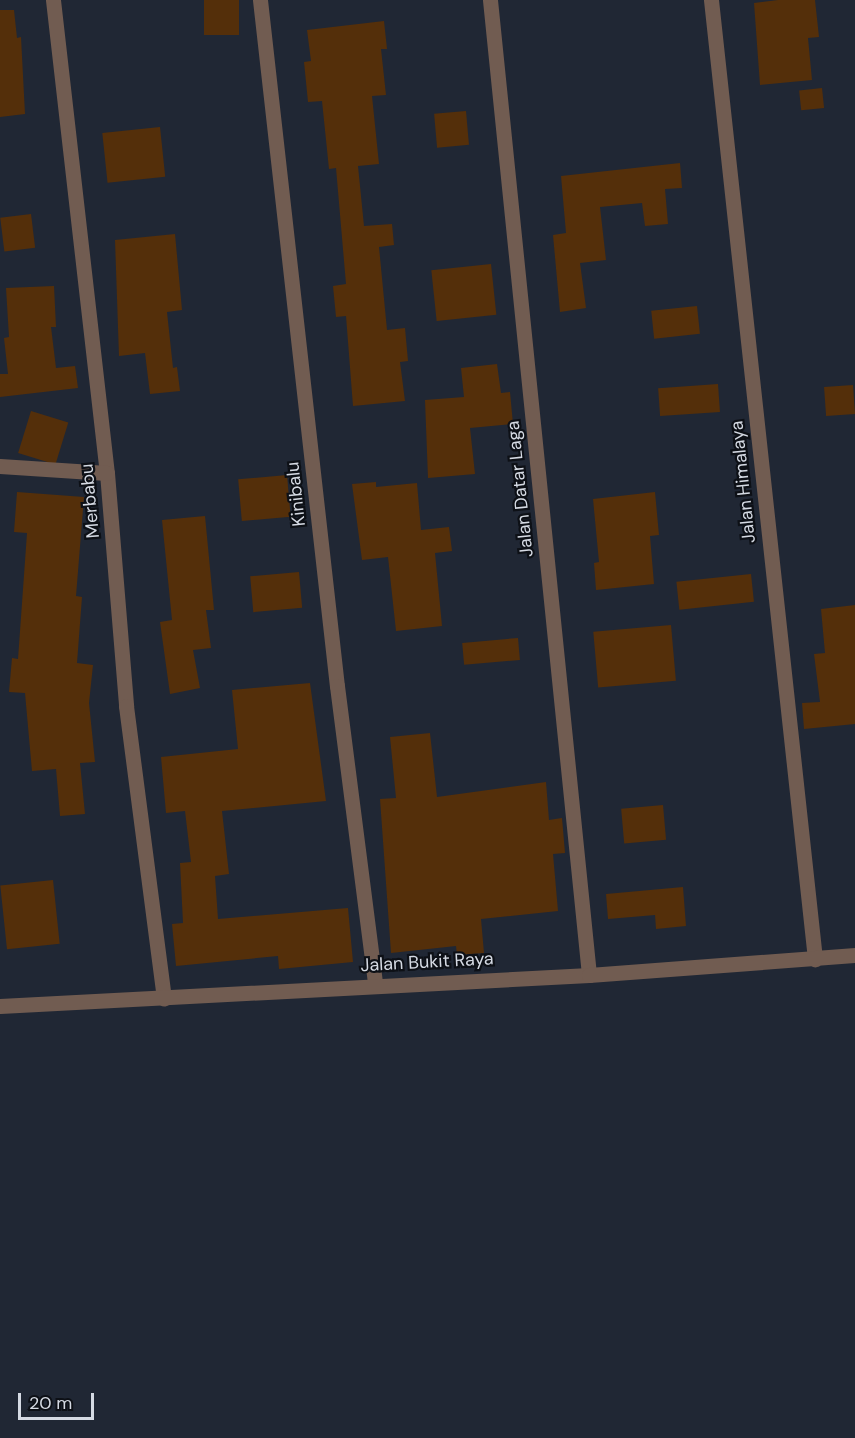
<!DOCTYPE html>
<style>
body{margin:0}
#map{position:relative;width:855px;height:1438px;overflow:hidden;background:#202734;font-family:"DM Sans",sans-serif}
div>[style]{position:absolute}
.building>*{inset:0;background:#542f0a;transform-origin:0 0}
.minor>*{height:15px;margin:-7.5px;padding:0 7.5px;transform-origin:7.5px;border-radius:7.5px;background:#715c51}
span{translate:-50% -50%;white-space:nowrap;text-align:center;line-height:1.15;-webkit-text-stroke:4.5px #0d1016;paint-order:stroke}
.street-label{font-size:18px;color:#d5dae3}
.scale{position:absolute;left:18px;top:1393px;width:76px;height:27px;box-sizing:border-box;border:3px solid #d5dae3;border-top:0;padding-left:8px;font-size:18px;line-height:21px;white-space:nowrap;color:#d5dae3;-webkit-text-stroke:4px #0d1016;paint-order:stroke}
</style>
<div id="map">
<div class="building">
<div style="left:204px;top:0;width:35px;height:35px"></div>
<div style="clip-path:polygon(778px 0,815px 0,819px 37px,808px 38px,812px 80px,760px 85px,754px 3px)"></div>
<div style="clip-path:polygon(0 10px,14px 10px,17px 38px,21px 37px,25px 114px,0 117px)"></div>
<div style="clip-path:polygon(384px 21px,387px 49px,381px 49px,386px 95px,372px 96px,379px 164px,358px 166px,364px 226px,392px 224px,394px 245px,379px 247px,387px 330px,405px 328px,408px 361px,400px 362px,405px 401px,353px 406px,346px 316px,336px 317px,333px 286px,346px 284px,336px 168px,329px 169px,322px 101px,308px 102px,304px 62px,311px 61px,307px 30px)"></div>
<div style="left:822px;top:88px;width:20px;height:23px;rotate:84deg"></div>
<div style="left:466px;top:111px;width:34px;height:32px;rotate:85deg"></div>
<div style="left:160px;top:127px;width:50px;height:58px;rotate:84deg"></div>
<div style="clip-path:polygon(680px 163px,682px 188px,665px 189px,668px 224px,645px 226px,642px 203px,600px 207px,606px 260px,580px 263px,586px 308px,560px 312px,553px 235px,566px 233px,561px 176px)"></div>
<div style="left:31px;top:214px;width:34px;height:31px;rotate:83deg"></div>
<div style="clip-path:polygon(175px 234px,182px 310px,167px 312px,173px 368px,177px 367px,180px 391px,150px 394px,145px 353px,119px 356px,115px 240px)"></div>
<div style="left:491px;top:264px;width:51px;height:60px;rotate:84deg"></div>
<div style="clip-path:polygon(54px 286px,56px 327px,51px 327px,56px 368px,75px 366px,78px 388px,0 397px,0 374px,8px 374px,4px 338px,9px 337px,6px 288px)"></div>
<div style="left:697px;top:306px;width:28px;height:46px;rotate:84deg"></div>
<div style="clip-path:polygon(497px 364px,501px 393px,510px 392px,513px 424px,470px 428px,475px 474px,428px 478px,425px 400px,464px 397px,461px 368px)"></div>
<div style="left:718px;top:384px;width:28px;height:60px;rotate:86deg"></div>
<div style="left:853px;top:385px;width:29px;height:29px;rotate:86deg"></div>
<div style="left:31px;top:411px;width:39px;height:44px;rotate:17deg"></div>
<div style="left:287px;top:475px;width:42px;height:49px;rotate:85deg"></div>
<div style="clip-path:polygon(376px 482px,376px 487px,417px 483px,421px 530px,449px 527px,452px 551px,435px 553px,442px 626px,396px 631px,388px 557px,362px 560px,352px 484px)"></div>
<div style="clip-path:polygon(17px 492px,84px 497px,76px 596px,82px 597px,77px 663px,93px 665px,89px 703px,95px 762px,80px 763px,85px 814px,60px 816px,56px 769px,32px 771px,25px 693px,9px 692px,12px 658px,18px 659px,27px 533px,14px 532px)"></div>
<div style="clip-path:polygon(655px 492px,659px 535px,650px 536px,654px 584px,596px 590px,594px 563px,599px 562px,593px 499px)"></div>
<div style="clip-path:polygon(205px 516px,214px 610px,206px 610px,211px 648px,193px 650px,200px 688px,170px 694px,160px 622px,172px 620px,162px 520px)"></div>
<div style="left:299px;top:572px;width:36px;height:49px;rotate:85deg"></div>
<div style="left:751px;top:574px;width:28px;height:75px;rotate:84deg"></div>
<div style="clip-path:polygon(855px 605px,855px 724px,804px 729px,802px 703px,820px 702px,814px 654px,825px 653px,821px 609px)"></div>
<div style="left:671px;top:625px;width:56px;height:78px;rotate:85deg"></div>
<div style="left:518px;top:638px;width:22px;height:56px;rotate:85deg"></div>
<div style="clip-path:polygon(310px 683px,326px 801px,222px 811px,229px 874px,215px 876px,218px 919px,348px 908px,353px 962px,279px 969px,278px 956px,176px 966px,172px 924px,183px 923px,180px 863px,191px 862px,185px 811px,166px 813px,161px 757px,238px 749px,232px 690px)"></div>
<div style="clip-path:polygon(430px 733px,437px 797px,546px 782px,549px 820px,562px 818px,565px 853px,553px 854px,558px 911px,481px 919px,484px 953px,457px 955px,456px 946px,391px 953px,380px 799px,396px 798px,390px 737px)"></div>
<div style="left:663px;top:805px;width:35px;height:42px;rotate:85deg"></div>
<div style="left:53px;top:880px;width:64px;height:53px;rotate:84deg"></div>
<div style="clip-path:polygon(683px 887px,686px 926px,656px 929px,655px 915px,608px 919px,606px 894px)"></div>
</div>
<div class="minor">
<div style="left:53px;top:0;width:476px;rotate:83.5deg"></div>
<div style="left:107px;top:473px;width:234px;rotate:85.3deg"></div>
<div style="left:126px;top:706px;width:295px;rotate:82.6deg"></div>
<div style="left:260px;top:0;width:690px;rotate:83.6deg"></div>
<div style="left:337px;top:686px;width:300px;rotate:82.7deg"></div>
<div style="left:490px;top:0;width:980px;rotate:84.2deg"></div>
<div style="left:711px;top:0;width:965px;rotate:83.81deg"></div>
<div style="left:0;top:466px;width:107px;rotate:3.7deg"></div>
<div style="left:0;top:1006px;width:590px;rotate:-3.01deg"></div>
<div style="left:589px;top:975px;width:267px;rotate:-4.3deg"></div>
</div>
<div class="street-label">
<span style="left:743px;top:482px;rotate:-96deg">Jalan Himalaya</span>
<span style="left:520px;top:489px;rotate:-96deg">Jalan Datar Laga</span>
<span style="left:296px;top:494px;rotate:-96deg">Kinibalu</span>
<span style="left:90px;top:501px;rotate:-95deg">Merbabu</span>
<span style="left:427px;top:962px;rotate:-3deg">Jalan Bukit Raya</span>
</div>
<div class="scale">20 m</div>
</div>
